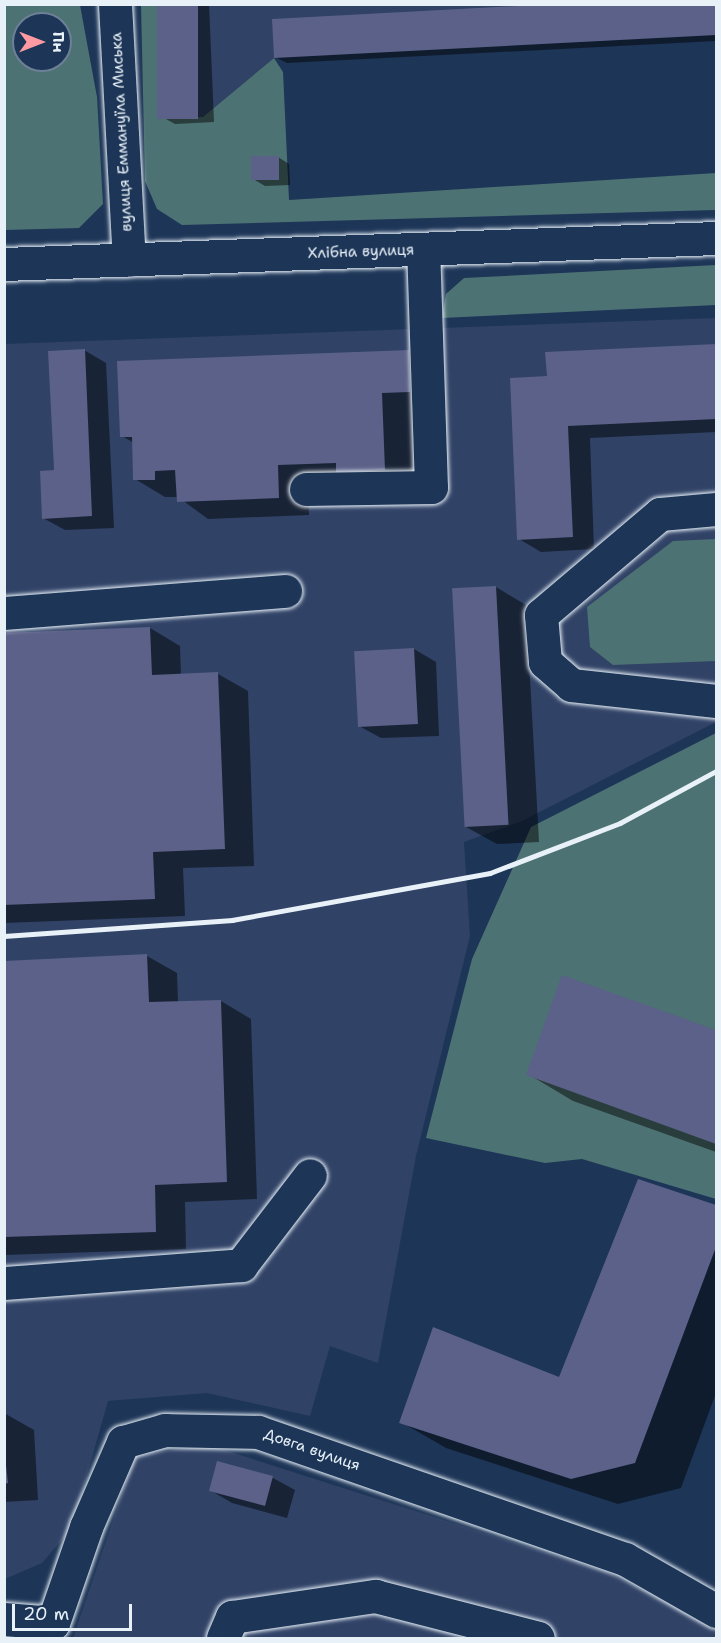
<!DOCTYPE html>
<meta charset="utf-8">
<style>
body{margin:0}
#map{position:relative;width:721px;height:1643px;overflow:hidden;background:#1d3557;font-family:"Shantell Sans",sans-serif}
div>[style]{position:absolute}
.built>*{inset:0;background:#304266}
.green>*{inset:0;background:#4d7273}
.shadow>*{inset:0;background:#0007}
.building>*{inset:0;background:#5b6188;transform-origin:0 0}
.roads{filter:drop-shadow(0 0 2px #e8f1f8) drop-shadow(0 0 2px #e8f1f8)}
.minor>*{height:33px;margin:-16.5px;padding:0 16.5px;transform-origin:16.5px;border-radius:16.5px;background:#1d3557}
.rail>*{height:4.5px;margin:-2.25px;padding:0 2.25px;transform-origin:2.25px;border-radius:2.25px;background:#e8f1f8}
span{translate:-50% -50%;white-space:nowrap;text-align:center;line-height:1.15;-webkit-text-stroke:6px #1d3557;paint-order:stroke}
.street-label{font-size:15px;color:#e8f1f8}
.frame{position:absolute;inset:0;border:6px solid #e8f1f8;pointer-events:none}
.north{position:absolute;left:12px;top:12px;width:60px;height:60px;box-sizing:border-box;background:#1d3557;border:2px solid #6e8097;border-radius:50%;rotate:90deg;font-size:16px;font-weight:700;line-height:24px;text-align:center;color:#e8f1f8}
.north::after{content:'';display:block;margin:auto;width:21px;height:27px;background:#ff9aa2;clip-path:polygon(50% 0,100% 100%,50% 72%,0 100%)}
.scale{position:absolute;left:12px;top:1604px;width:120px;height:27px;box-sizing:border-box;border:3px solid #e8f1f8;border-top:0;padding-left:8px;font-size:18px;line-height:21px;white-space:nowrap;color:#e8f1f8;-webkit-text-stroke:4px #1d3557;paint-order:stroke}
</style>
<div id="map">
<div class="built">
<div style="clip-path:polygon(157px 5px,716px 5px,716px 35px,274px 58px,203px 117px,162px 119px)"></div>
<div style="clip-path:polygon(716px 318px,716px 722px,522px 821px,464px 842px,470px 936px,416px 1156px,378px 1363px,330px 1346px,310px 1416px,207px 1393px,108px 1401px,72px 1528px,42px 1563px,5px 1579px,4px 344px)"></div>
<div style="clip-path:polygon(209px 1445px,606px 1572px,716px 1626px,716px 1638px,73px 1638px,135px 1456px)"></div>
</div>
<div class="green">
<div style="clip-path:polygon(evenodd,4px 5px,80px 5px,97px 97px,103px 204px,79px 228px,5px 230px,4px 5px,24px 24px,60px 24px,60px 60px,24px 60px,24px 24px)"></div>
<div style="clip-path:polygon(141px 5px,157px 5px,162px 118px,203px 117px,274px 58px,283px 72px,289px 200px,716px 173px,716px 210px,182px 225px,157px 209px,145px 181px)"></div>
<div style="clip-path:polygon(716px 265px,716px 305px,442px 318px,446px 294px,464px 278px)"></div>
<div style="clip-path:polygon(716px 539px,716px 661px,613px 665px,590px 647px,587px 607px,673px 541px)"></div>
<div style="clip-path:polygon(716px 733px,716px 1199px,582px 1159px,545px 1163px,426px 1138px,472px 959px,531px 827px)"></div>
</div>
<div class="shadow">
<div style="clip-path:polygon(159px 4px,209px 4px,214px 122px,175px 124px,164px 118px)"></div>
<div style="clip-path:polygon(582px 4px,716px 4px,716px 41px,287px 63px,275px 57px)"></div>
<div style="clip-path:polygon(278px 157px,289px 164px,290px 185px,265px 186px,253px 179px)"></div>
<div style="clip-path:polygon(716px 345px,716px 432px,590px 438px,594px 549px,541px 552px,519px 539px,548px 377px,547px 353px)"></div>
<div style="clip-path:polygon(84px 350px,106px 363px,114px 528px,65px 530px,43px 518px)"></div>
<div style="clip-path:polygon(evenodd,409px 351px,439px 369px,440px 409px,412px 410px,415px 487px,308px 482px,309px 515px,208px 519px,178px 497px,165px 497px,135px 479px,134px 443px,122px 436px,409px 351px,392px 469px,351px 473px,345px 470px,392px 469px)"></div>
<div style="clip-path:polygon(496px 587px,526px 605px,539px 842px,497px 844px,466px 827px)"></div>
<div style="clip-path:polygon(150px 628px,180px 646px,181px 676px,218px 674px,248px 691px,254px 866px,183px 868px,185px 916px,4px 923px,4px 634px)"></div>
<div style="clip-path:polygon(414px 649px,436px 662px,439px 736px,381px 738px,359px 726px)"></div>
<div style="clip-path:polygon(147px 956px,177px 973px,178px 1002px,221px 1001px,251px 1019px,257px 1199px,185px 1202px,186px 1249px,4px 1255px,4px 962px)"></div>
<div style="clip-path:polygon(563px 977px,716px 1032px,716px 1152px,573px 1101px,528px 1074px)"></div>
<div style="clip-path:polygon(639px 1181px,716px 1206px,716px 1393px,681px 1488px,618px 1504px,446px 1448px,401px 1422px,560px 1379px)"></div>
<div style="clip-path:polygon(4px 1413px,34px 1430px,38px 1500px,4px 1502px)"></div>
<div style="clip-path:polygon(218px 1462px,273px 1478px,295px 1490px,287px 1518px,232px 1503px,210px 1490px)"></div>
</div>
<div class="building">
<div style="left:157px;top:4px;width:41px;height:115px"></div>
<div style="clip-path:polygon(553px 4px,716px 4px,716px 35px,274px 58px,272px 19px)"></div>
<div style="left:251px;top:156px;width:28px;height:24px"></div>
<div style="clip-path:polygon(716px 344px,716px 419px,568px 426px,573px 537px,517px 540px,510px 378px,547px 376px,545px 352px)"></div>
<div style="clip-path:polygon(85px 349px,92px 516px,42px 519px,40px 471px,54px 470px,48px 351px)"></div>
<div style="clip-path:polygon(409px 350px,410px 392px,382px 393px,385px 470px,336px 472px,336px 463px,278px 465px,279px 498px,177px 502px,175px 470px,155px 471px,155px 480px,133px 480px,132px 437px,120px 437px,117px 361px)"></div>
<div style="left:496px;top:586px;width:239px;height:44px;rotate:87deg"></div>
<div style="clip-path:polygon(150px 627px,152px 675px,218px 672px,225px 849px,153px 852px,155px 899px,4px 905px,4px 633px)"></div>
<div style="left:414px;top:648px;width:76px;height:60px;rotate:87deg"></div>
<div style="clip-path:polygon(147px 954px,149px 1002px,221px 1000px,227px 1182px,155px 1185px,156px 1232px,4px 1237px,4px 961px)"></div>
<div style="clip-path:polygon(562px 975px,716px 1030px,716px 1144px,526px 1075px)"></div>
<div style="clip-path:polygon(638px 1179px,716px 1205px,716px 1247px,635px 1463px,571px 1479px,399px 1423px,433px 1327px,559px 1377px)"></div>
<div style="clip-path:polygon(4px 1447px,8px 1483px,4px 1484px)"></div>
<div style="left:217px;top:1461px;width:58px;height:31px;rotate:15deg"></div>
</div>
<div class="roads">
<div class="minor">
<div style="left:115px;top:4px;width:256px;rotate:86.9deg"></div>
<div style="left:4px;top:264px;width:712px;rotate:-2.09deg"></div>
<div style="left:306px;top:489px;width:125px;rotate:-0.9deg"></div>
<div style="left:431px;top:487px;width:237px;rotate:-91.9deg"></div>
<div style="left:716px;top:509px;width:56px;rotate:174.9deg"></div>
<div style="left:660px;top:514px;width:156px;rotate:139.7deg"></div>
<div style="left:541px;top:615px;width:47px;rotate:85.1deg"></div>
<div style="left:545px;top:662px;width:35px;rotate:41deg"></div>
<div style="left:571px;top:685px;width:146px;rotate:6.3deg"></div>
<div style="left:4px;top:613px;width:282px;rotate:-4.5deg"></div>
<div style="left:4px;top:1283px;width:238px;rotate:-4.3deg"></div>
<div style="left:241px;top:1265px;width:113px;rotate:-52.5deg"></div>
<div style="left:4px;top:1619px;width:49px;rotate:4.7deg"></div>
<div style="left:53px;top:1623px;width:102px;rotate:-71deg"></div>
<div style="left:86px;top:1527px;width:93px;rotate:-66.5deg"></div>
<div style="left:123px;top:1442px;width:44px;rotate:-15.9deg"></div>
<div style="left:165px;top:1430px;width:93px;rotate:1.2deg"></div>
<div style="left:258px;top:1432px;width:388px;rotate:19.1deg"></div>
<div style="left:625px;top:1559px;width:105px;rotate:29.7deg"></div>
<div style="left:223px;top:1638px;width:23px;rotate:-67deg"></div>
<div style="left:232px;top:1617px;width:145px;rotate:-8.4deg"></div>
<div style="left:375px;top:1596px;width:168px;rotate:14.4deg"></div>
</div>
</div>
<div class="rail">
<div style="left:4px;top:936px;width:229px;rotate:-4deg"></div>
<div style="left:232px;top:920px;width:262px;rotate:-10.3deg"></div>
<div style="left:490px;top:873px;width:139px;rotate:-21deg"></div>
<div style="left:620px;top:823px;width:109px;rotate:-28.4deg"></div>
</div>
<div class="street-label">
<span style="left:122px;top:132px;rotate:-93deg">вулиця Еммануїла Миська</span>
<span style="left:361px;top:252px;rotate:-2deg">Хлібна вулиця</span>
<span style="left:312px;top:1450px;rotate:19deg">Довга вулиця</span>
</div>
<div class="frame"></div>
<div class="north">Пн</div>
<div class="scale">20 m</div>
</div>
